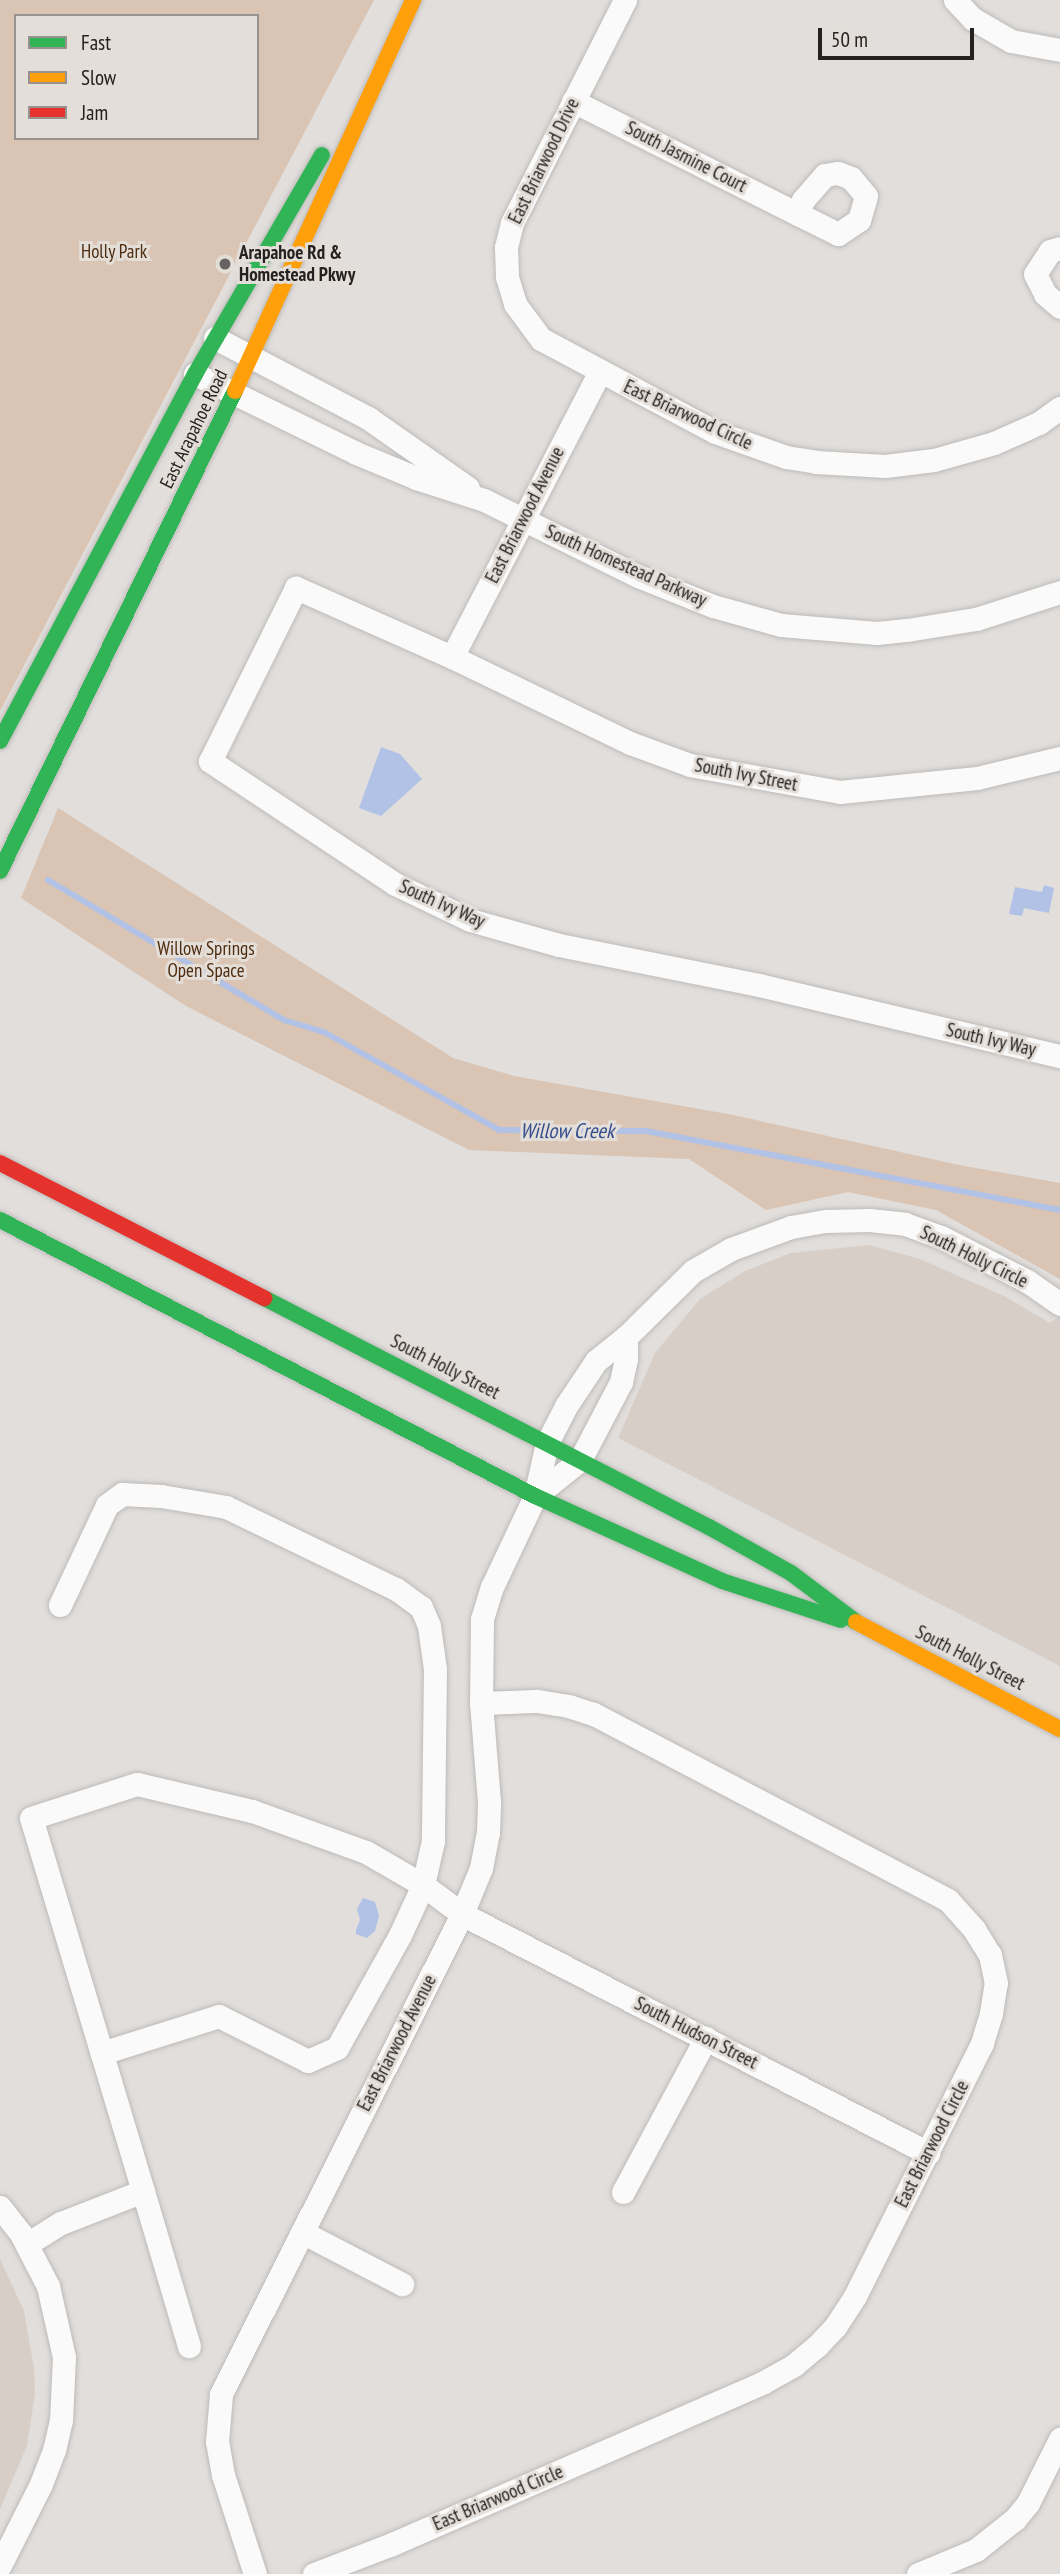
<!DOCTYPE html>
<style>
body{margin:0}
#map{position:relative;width:1060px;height:2574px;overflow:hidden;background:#e1dedc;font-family:"PT Sans Narrow",sans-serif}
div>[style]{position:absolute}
.built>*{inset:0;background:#d7cec8}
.green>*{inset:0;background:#dac4b3}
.water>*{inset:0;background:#b1c2e6}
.stream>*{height:6px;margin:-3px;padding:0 3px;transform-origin:3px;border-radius:3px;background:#b1c2e6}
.roads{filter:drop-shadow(0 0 2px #bdbbb9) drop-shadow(0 0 2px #bdbbb9)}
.street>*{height:23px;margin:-11.5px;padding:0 11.5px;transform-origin:11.5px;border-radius:11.5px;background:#fafafa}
.fast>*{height:16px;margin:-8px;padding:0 8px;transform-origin:8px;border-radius:8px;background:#30b455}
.slow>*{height:16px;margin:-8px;padding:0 8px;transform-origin:8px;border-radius:8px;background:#ff9f0a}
.jam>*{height:16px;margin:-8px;padding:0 8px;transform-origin:8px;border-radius:8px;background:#e5322d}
.dots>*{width:19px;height:19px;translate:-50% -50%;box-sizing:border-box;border:4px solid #e4ded9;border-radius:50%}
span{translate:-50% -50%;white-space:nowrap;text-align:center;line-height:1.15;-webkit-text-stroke:6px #e4ded9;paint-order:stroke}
.street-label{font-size:19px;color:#242120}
.park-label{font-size:19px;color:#4e2c0d}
.poi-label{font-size:19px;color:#242120;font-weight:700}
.left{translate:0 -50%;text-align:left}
.water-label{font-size:21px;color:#334d8d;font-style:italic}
.legend{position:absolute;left:14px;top:14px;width:245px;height:126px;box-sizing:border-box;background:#e4ded9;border:2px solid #97928f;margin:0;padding:9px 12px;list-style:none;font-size:21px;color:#242120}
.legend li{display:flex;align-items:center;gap:14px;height:35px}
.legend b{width:35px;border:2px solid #97928f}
.scale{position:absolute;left:818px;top:28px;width:156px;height:32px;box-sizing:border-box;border:4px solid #242120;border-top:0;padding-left:9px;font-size:21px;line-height:24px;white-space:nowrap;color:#242120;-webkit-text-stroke:5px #e4ded9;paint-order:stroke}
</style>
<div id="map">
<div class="built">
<div style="clip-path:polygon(869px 1245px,920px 1259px,1004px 1296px,1050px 1323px,1060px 1316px,1060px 1666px,618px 1438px,655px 1353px,700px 1299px,745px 1271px,791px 1253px)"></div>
<div style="clip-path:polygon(0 2259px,24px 2311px,34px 2368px,35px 2393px,27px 2446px,0 2509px)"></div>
</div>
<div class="green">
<div style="clip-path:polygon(evenodd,0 0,374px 0,0 711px,0 0,16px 16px,257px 16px,257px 138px,16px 138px,16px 16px)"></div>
<div style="clip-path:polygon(58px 808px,453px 1058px,514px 1076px,733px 1115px,959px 1165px,1060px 1183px,1060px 1279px,936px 1210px,848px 1192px,766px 1210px,689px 1159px,469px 1150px,186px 1006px,21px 898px)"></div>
</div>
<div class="water">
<div style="clip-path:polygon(381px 747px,400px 754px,422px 779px,381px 816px,359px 808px)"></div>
<div style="clip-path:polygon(1044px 885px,1054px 888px,1049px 913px,1024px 908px,1022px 916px,1009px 914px,1015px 887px,1042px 892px)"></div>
<div style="clip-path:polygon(363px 1898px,375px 1902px,379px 1916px,375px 1931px,367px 1938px,356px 1934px,356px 1930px,360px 1920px,357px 1909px)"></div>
</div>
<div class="stream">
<div style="left:48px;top:880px;width:274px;rotate:30.7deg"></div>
<div style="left:284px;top:1020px;width:42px;rotate:16.7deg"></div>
<div style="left:324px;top:1032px;width:201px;rotate:29.2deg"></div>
<div style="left:499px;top:1130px;width:147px;rotate:0.4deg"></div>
<div style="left:646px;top:1131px;width:421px;rotate:10.8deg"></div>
</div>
<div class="roads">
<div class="street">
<div style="left:625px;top:0;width:250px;rotate:116.9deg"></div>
<div style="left:512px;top:223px;width:25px;rotate:104deg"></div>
<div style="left:506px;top:247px;width:30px;rotate:88deg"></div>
<div style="left:507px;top:277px;width:28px;rotate:73deg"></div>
<div style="left:515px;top:304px;width:44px;rotate:53.4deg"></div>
<div style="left:541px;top:339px;width:197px;rotate:28.1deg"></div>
<div style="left:715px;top:432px;width:75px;rotate:19.4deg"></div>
<div style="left:786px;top:457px;width:30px;rotate:9deg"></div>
<div style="left:816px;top:462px;width:69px;rotate:3.3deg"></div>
<div style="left:885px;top:466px;width:49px;rotate:-7deg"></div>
<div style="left:934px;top:460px;width:62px;rotate:-15.8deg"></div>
<div style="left:994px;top:443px;width:49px;rotate:-24deg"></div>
<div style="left:1039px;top:423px;width:26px;rotate:-36deg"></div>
<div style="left:955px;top:0;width:26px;rotate:47deg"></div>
<div style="left:973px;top:19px;width:44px;rotate:30.1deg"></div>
<div style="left:1011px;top:41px;width:50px;rotate:10.4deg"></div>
<div style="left:573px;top:101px;width:252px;rotate:26.7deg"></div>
<div style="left:798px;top:214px;width:15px;rotate:-70deg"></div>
<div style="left:803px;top:200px;width:33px;rotate:-49deg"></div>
<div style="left:825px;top:175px;width:13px;rotate:-9deg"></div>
<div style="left:838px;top:173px;width:14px;rotate:21deg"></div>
<div style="left:851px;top:178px;width:23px;rotate:50deg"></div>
<div style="left:866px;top:196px;width:25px;rotate:106deg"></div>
<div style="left:859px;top:220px;width:25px;rotate:146deg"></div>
<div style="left:838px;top:234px;width:45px;rotate:-153.4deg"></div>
<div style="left:1060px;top:248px;width:10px;rotate:163deg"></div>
<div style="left:1050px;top:251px;width:27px;rotate:123deg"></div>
<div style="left:1035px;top:274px;width:22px;rotate:63deg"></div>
<div style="left:1045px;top:294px;width:20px;rotate:41deg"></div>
<div style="left:215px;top:338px;width:173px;rotate:27.6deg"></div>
<div style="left:368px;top:418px;width:122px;rotate:35deg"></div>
<div style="left:195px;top:374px;width:179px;rotate:26.1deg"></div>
<div style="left:356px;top:453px;width:65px;rotate:22.6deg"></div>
<div style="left:416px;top:478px;width:71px;rotate:17.9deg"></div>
<div style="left:484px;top:500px;width:172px;rotate:26.3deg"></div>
<div style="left:638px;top:576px;width:81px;rotate:21.8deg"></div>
<div style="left:713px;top:606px;width:71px;rotate:15.6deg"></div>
<div style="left:781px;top:625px;width:96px;rotate:4.8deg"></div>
<div style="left:877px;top:633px;width:30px;rotate:-6deg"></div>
<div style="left:907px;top:630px;width:70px;rotate:-9.1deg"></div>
<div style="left:976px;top:619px;width:88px;rotate:-17.8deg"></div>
<div style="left:452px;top:657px;width:320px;rotate:-62.6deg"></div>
<div style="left:1060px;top:758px;width:85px;rotate:166.5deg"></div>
<div style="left:977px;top:778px;width:138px;rotate:174.2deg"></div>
<div style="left:840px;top:792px;width:152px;rotate:-169.8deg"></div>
<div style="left:690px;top:765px;width:64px;rotate:-159.9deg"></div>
<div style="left:630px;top:743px;width:198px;rotate:-154.2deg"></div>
<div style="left:452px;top:657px;width:171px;rotate:-156.1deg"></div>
<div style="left:296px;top:588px;width:193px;rotate:116.4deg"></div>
<div style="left:210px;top:761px;width:222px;rotate:33.6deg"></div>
<div style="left:395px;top:884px;width:83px;rotate:25.6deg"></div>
<div style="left:470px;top:920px;width:92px;rotate:15.7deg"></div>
<div style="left:559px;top:945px;width:204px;rotate:11.3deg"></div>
<div style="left:759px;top:985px;width:309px;rotate:13.3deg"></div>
<div style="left:535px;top:1496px;width:58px;rotate:-38.7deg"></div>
<div style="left:580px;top:1460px;width:88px;rotate:-62.3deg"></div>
<div style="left:621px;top:1382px;width:24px;rotate:-78deg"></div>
<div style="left:626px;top:1359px;width:22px;rotate:-90deg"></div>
<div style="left:60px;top:1605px;width:110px;rotate:-64.8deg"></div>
<div style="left:107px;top:1505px;width:19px;rotate:-36deg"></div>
<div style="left:122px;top:1494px;width:39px;rotate:3deg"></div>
<div style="left:161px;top:1496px;width:66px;rotate:9.6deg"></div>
<div style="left:226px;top:1507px;width:189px;rotate:25.8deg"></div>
<div style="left:396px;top:1589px;width:31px;rotate:36deg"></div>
<div style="left:421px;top:1607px;width:21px;rotate:67deg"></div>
<div style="left:429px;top:1626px;width:43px;rotate:82.1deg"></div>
<div style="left:435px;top:1669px;width:172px;rotate:90.7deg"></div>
<div style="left:433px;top:1841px;width:45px;rotate:102.8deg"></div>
<div style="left:423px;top:1885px;width:55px;rotate:114.7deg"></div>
<div style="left:400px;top:1935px;width:129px;rotate:119.1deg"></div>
<div style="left:337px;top:2048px;width:32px;rotate:156deg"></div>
<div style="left:308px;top:2061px;width:100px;rotate:-153.2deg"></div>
<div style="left:219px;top:2016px;width:123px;rotate:162.5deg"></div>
<div style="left:143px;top:2191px;width:162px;rotate:73.5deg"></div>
<div style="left:623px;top:2192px;width:175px;rotate:-61.7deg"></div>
<div style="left:0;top:2207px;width:34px;rotate:52deg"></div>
<div style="left:21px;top:2234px;width:59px;rotate:62.6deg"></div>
<div style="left:48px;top:2286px;width:73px;rotate:77.3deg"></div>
<div style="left:64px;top:2357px;width:63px;rotate:92.7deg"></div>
<div style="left:61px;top:2420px;width:31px;rotate:103deg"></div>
<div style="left:54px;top:2450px;width:36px;rotate:111deg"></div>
<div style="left:41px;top:2484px;width:91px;rotate:116.8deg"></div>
<div style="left:302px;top:2232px;width:113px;rotate:27.5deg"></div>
<div style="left:27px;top:2244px;width:40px;rotate:-32deg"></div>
<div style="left:61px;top:2223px;width:88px;rotate:-21.3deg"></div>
<div style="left:143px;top:2191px;width:389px;rotate:-106.7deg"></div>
<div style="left:31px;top:1818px;width:111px;rotate:-17.8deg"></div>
<div style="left:137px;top:1784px;width:118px;rotate:13.2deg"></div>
<div style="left:252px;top:1811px;width:121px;rotate:19.8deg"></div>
<div style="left:366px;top:1852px;width:66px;rotate:30.1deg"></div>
<div style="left:423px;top:1885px;width:49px;rotate:36.6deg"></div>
<div style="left:462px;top:1914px;width:524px;rotate:27.15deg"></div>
<div style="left:255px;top:2574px;width:104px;rotate:-107.9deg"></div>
<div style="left:223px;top:2475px;width:34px;rotate:-100deg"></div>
<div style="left:217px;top:2442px;width:48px;rotate:-85.2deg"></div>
<div style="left:221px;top:2394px;width:537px;rotate:-63.34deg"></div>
<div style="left:462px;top:1914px;width:50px;rotate:-67.6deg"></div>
<div style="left:481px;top:1868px;width:36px;rotate:-79deg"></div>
<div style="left:488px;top:1833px;width:31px;rotate:-88deg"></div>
<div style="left:489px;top:1802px;width:99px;rotate:-94.6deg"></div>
<div style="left:481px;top:1703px;width:84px;rotate:-89.3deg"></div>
<div style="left:482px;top:1619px;width:34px;rotate:-73deg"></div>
<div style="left:492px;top:1587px;width:101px;rotate:-64.7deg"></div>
<div style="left:535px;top:1496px;width:54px;rotate:-77.2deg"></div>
<div style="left:547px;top:1443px;width:42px;rotate:-62.8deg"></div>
<div style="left:566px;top:1406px;width:54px;rotate:-56.3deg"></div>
<div style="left:596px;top:1361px;width:38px;rotate:-39deg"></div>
<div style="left:626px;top:1337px;width:94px;rotate:-44.6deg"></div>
<div style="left:693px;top:1271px;width:44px;rotate:-30.1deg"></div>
<div style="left:731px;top:1249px;width:64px;rotate:-20.1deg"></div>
<div style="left:791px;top:1227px;width:36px;rotate:-10deg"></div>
<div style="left:826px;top:1221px;width:43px;rotate:-1.3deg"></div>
<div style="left:869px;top:1220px;width:36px;rotate:6deg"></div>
<div style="left:905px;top:1224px;width:38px;rotate:20deg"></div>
<div style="left:941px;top:1237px;width:97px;rotate:27.1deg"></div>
<div style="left:1027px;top:1281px;width:40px;rotate:34.9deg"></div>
<div style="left:314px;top:2574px;width:84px;rotate:-21deg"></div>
<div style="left:392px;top:2544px;width:404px;rotate:-23.5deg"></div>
<div style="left:762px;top:2383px;width:37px;rotate:-29deg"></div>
<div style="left:794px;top:2365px;width:30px;rotate:-40deg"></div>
<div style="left:817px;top:2346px;width:26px;rotate:-47deg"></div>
<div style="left:835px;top:2327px;width:37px;rotate:-57deg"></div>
<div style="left:855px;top:2296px;width:283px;rotate:-63.3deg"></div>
<div style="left:982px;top:2043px;width:31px;rotate:-73deg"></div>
<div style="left:991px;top:2013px;width:30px;rotate:-81deg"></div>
<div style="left:996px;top:1983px;width:29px;rotate:-102deg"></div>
<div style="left:990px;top:1955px;width:31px;rotate:-122deg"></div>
<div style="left:974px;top:1929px;width:39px;rotate:-132deg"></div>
<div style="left:948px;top:1900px;width:401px;rotate:-152.3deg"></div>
<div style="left:593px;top:1714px;width:25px;rotate:-162deg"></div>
<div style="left:569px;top:1706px;width:33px;rotate:-171deg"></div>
<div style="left:536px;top:1701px;width:55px;rotate:177.9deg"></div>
<div style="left:918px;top:2574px;width:63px;rotate:-22.5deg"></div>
<div style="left:976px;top:2550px;width:50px;rotate:-38.5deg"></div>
<div style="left:1015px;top:2519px;width:21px;rotate:-51deg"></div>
<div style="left:1028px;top:2503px;width:72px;rotate:-63.4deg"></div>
</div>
<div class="fast">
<div style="left:0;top:741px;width:416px;rotate:-62deg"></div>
<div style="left:195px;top:374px;width:253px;rotate:-59.9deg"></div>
<div style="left:0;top:871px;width:534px;rotate:-63.91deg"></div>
<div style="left:0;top:1220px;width:602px;rotate:27.29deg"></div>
<div style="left:535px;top:1496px;width:205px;rotate:24.4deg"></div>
<div style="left:722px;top:1581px;width:125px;rotate:18.1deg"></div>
<div style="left:264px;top:1298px;width:500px;rotate:27.23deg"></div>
<div style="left:709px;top:1527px;width:94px;rotate:29.3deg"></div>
<div style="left:791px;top:1573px;width:81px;rotate:37deg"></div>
</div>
<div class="slow">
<div style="left:235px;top:391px;width:430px;rotate:-65.5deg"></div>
<div style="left:856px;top:1622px;width:230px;rotate:27.7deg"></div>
</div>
<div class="jam">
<div style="left:0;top:1163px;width:297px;rotate:27.1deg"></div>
</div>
</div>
<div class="dots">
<div style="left:225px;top:264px;background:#666362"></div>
</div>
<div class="street-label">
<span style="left:686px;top:157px;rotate:27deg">South Jasmine Court</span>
<span style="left:544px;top:161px;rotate:-64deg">East Briarwood Drive</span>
<span style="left:688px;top:415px;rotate:25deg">East Briarwood Circle</span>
<span style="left:194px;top:429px;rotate:-64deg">East Arapahoe Road</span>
<span style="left:525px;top:515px;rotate:-63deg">East Briarwood Avenue</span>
<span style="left:626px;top:566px;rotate:24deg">South Homestead Parkway</span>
<span style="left:746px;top:775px;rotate:11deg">South Ivy Street</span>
<span style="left:442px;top:904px;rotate:24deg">South Ivy Way</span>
<span style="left:991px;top:1040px;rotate:13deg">South Ivy Way</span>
<span style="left:974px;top:1257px;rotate:26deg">South Holly Circle</span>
<span style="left:445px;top:1367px;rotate:27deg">South Holly Street</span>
<span style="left:970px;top:1658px;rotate:27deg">South Holly Street</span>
<span style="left:696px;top:2033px;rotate:27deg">South Hudson Street</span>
<span style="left:397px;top:2043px;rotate:-63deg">East Briarwood Avenue</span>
<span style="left:932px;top:2144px;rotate:-63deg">East Briarwood Circle</span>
<span style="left:498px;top:2498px;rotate:-23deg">East Briarwood Circle</span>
</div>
<div class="park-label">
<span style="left:114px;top:252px">Holly Park</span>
<span style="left:206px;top:960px">Willow Springs<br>Open Space</span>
</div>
<div class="poi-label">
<span class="left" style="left:239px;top:264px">Arapahoe Rd &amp;<br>Homestead Pkwy</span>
</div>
<div class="water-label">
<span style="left:567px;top:1131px">Willow Creek</span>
</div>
<ul class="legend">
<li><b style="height:9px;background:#30b455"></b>Fast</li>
<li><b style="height:9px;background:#ff9f0a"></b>Slow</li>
<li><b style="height:9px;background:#e5322d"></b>Jam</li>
</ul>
<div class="scale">50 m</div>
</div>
